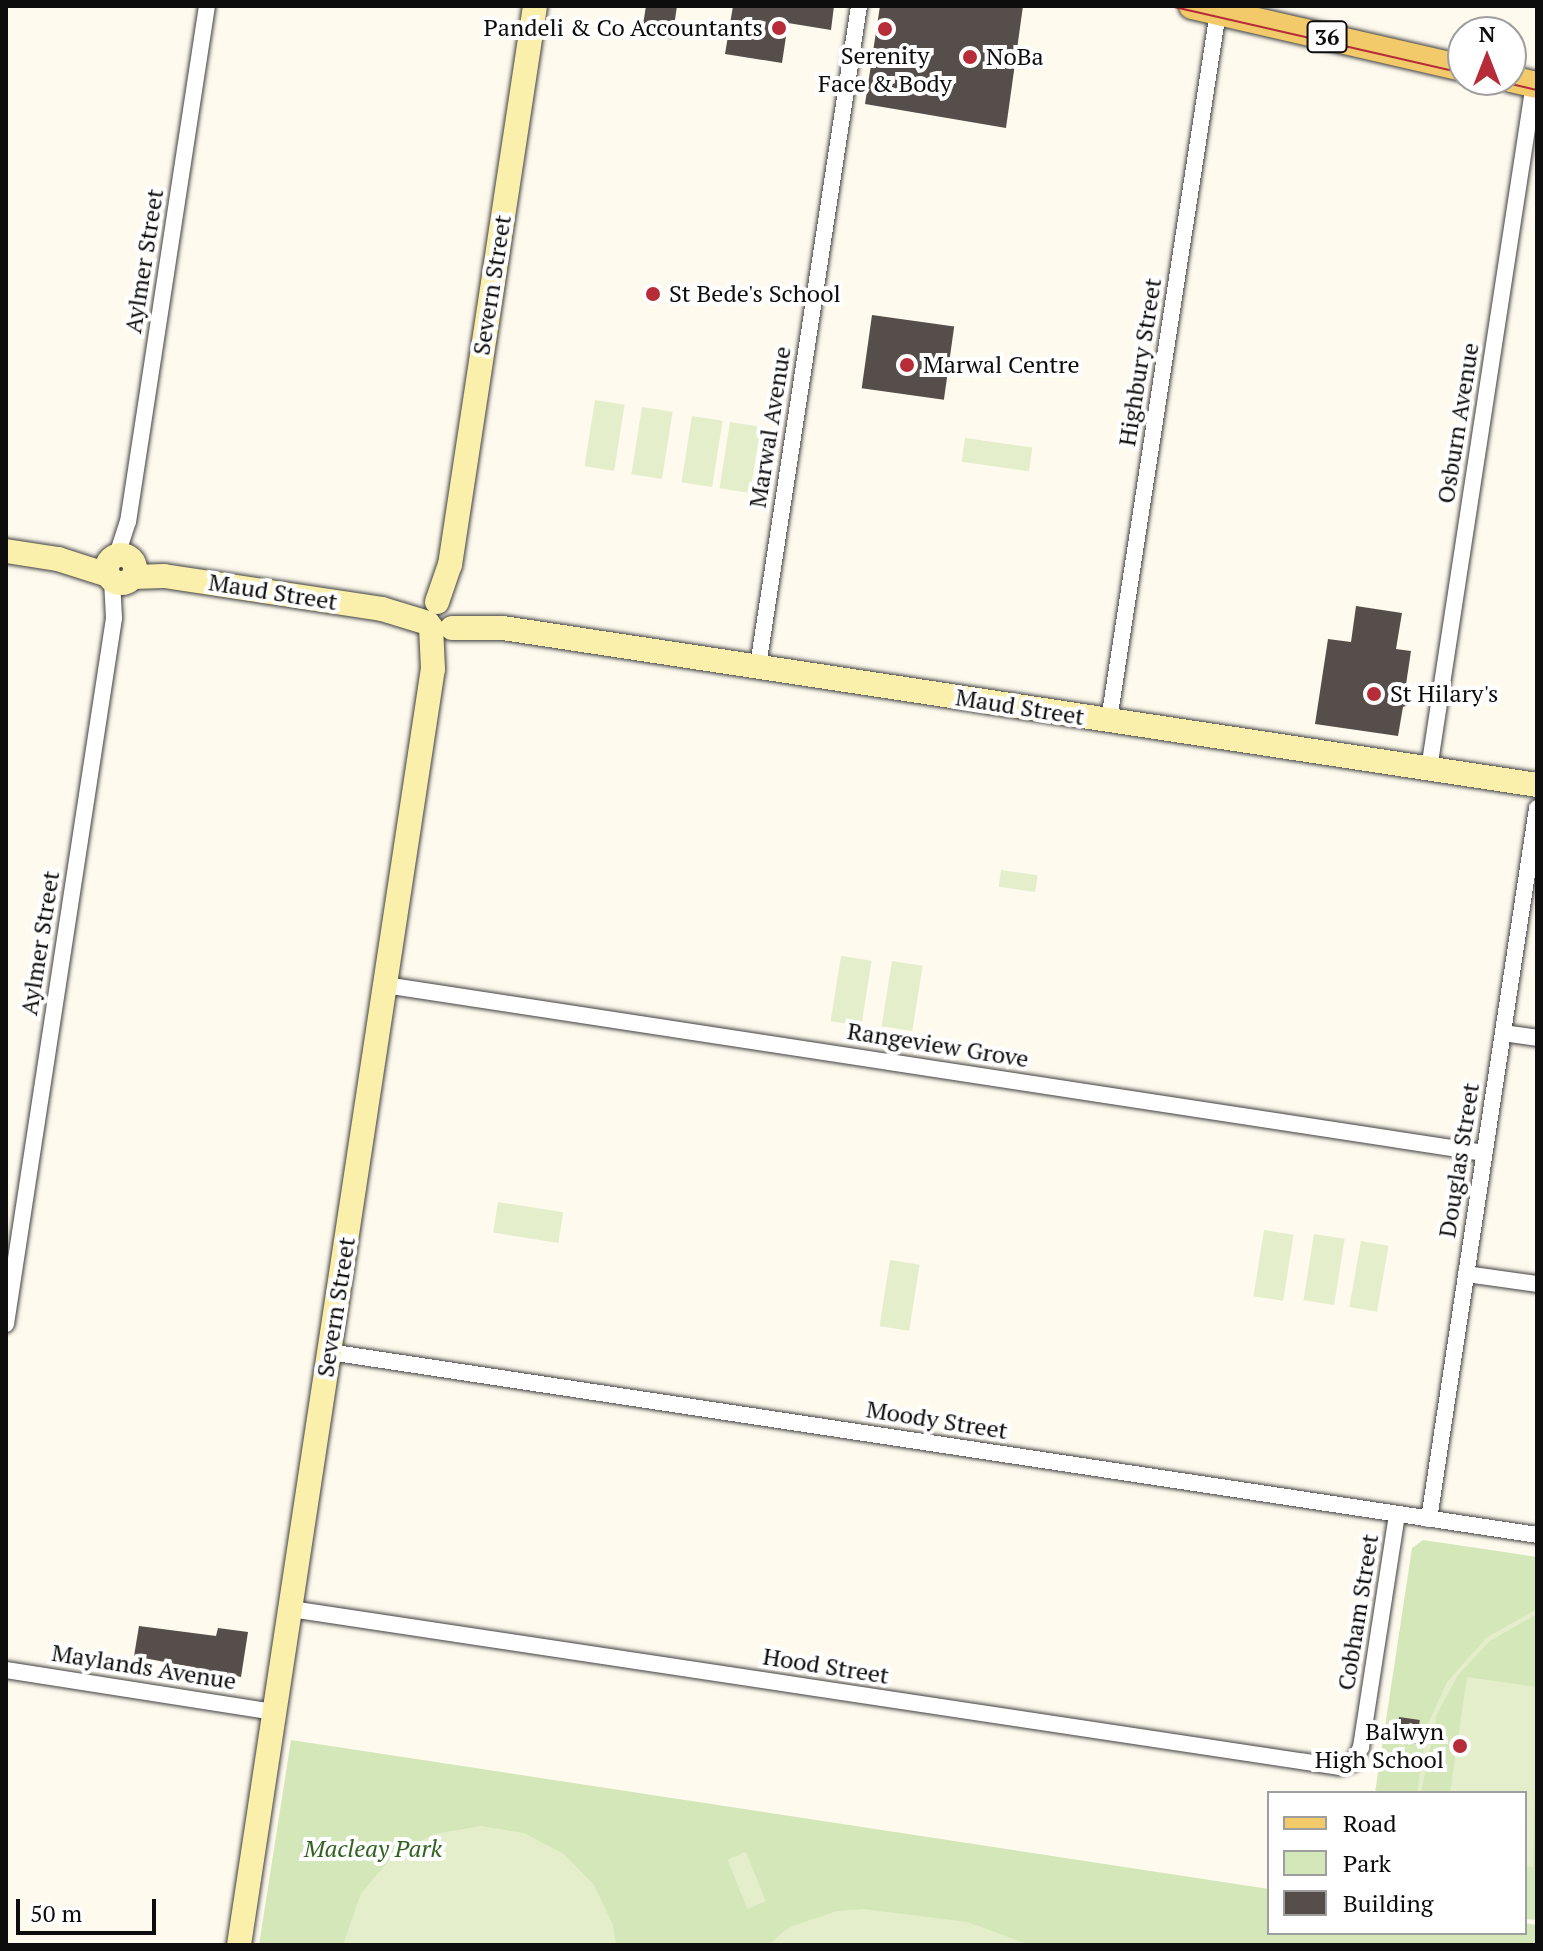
<!DOCTYPE html>
<style>
body{margin:0}
#map{position:relative;width:1543px;height:1951px;overflow:hidden;background:#fefaee;font-family:"PT Serif",serif}
div>[style]{position:absolute}
.green>*{inset:0;background:#d3e7b9}
.pitch>*{inset:0;background:#e4eecb;transform-origin:0 0}
.building>*{inset:0;background:#554e4a;transform-origin:0 0}
.roads{filter:drop-shadow(0 0 2px #404040) drop-shadow(0 0 2px #404040)}
.street>*{height:16px;margin:-8px;padding:0 8px;transform-origin:8px;border-radius:8px;background:#fff}
.secondary>*{height:24px;margin:-12px;padding:0 12px;transform-origin:12px;border-radius:12px;background:#fbefac}
.secondary>.ring{margin:-12px;padding:0;box-sizing:content-box;background:none;border:24px solid #fbefac;border-radius:50%}
.primary>*{height:26px;margin:-13px;padding:0 13px;transform-origin:13px;border-radius:13px;background:#f2ca6a}
.tram>*{height:2px;margin:-1px;padding:0 1px;transform-origin:1px;border-radius:1px;background:#b62c39}
.dots>*{width:22px;height:22px;translate:-50% -50%;box-sizing:border-box;border:4px solid #fff;border-radius:50%}
span{translate:-50% -50%;white-space:nowrap;text-align:center;line-height:1.15;-webkit-text-stroke:8px #fff;paint-order:stroke}
.shield-label span{padding:2px 6px;background:#fff;border:2px solid;border-radius:6px;-webkit-text-stroke-width:0}
.shield-label{font-size:22px;color:#0d0d0d;font-weight:700}
.poi-label{font-size:24px;color:#0d0d0d}
.right{translate:-100% -50%;text-align:right}
.left{translate:0 -50%;text-align:left}
.street-label{font-size:24px;color:#0d0d0d}
.park-label{font-size:24px;color:#316220;font-style:italic}
.frame{position:absolute;inset:0;border:8px solid #0d0d0d;pointer-events:none}
.legend{position:absolute;left:1267px;top:1791px;width:260px;height:144px;box-sizing:border-box;background:#fff;border:2px solid #9e9e9e;margin:0;padding:10px 14px;list-style:none;font-size:24px;color:#0d0d0d}
.legend li{display:flex;align-items:center;gap:16px;height:40px}
.legend b{width:40px;border:2px solid #9e9e9e}
.north{position:absolute;left:1447px;top:16px;width:80px;height:80px;box-sizing:border-box;background:#fff;border:2px solid #9e9e9e;border-radius:50%;rotate:0deg;font-size:22px;font-weight:700;line-height:32px;text-align:center;color:#0d0d0d}
.north::after{content:'';display:block;margin:auto;width:28px;height:36px;background:#b62c39;clip-path:polygon(50% 0,100% 100%,50% 72%,0 100%)}
.scale{position:absolute;left:16px;top:1899px;width:140px;height:36px;box-sizing:border-box;border:4px solid #0d0d0d;border-top:0;padding-left:10px;font-size:24px;line-height:28px;white-space:nowrap;color:#0d0d0d;-webkit-text-stroke:6px #fff;paint-order:stroke}
</style>
<div id="map">
<div class="green">
<div style="clip-path:polygon(1423px 1540px,1537px 1557px,1537px 1920px,1525px 1919px,1525px 1793px,1375px 1793px,1412px 1548px)"></div>
<div style="clip-path:polygon(291px 1740px,1269px 1889px,1269px 1933px,1525px 1933px,1525px 1923px,1537px 1925px,1537px 1945px,259px 1945px)"></div>
</div>
<div class="pitch">
<div style="left:595px;top:400px;width:30px;height:67px;rotate:9deg"></div>
<div style="left:642px;top:407px;width:31px;height:68px;rotate:9deg"></div>
<div style="left:692px;top:416px;width:31px;height:67px;rotate:9deg"></div>
<div style="left:730px;top:422px;width:31px;height:67px;rotate:9deg"></div>
<div style="left:965px;top:438px;width:68px;height:24px;rotate:8deg"></div>
<div style="left:1001px;top:870px;width:37px;height:17px;rotate:8deg"></div>
<div style="left:841px;top:956px;width:31px;height:66px;rotate:9deg"></div>
<div style="left:892px;top:961px;width:31px;height:66px;rotate:9deg"></div>
<div style="left:498px;top:1202px;width:66px;height:31px;rotate:9deg"></div>
<div style="left:1264px;top:1230px;width:30px;height:67px;rotate:9deg"></div>
<div style="left:1314px;top:1234px;width:31px;height:67px;rotate:9deg"></div>
<div style="left:1361px;top:1241px;width:28px;height:67px;rotate:10deg"></div>
<div style="left:890px;top:1260px;width:30px;height:67px;rotate:9deg"></div>
<div style="clip-path:polygon(1537px 1609px,1537px 1614px,1490px 1641px,1458px 1675px,1437px 1714px,1421px 1793px,1417px 1793px,1427px 1726px,1447px 1682px,1486px 1638px)"></div>
<div style="clip-path:polygon(1467px 1677px,1537px 1687px,1533px 1867px,1525px 1866px,1525px 1793px,1450px 1793px)"></div>
<div style="clip-path:polygon(481px 1826px,524px 1833px,564px 1854px,594px 1885px,613px 1925px,616px 1945px,343px 1945px,361px 1893px,392px 1857px,434px 1834px)"></div>
<div style="left:746px;top:1852px;width:53px;height:20px;rotate:68deg"></div>
<div style="clip-path:polygon(863px 1909px,968px 1922px,1030px 1945px,768px 1945px,789px 1927px,837px 1911px)"></div>
</div>
<div class="building">
<div style="clip-path:polygon(646px 6px,677px 6px,672px 40px,642px 31px)"></div>
<div style="clip-path:polygon(733px 6px,834px 6px,831px 30px,788px 23px,782px 63px,725px 54px)"></div>
<div style="clip-path:polygon(880px 6px,1023px 6px,1006px 128px,865px 104px)"></div>
<div style="left:872px;top:315px;width:83px;height:74px;rotate:8deg"></div>
<div style="clip-path:polygon(1356px 606px,1402px 613px,1396px 649px,1411px 651px,1404px 698px,1412px 704px,1403px 707px,1398px 736px,1315px 724px,1328px 639px,1351px 642px)"></div>
<div style="clip-path:polygon(139px 1626px,216px 1636px,218px 1628px,248px 1632px,241px 1677px,134px 1656px)"></div>
<div style="left:1399px;top:1717px;width:21px;height:24px;rotate:8deg"></div>
</div>
<div class="roads">
<div class="street">
<div style="left:117px;top:555px;width:35px;rotate:-72deg"></div>
<div style="left:128px;top:522px;width:522px;rotate:-81.3deg"></div>
<div style="left:758px;top:666px;width:668px;rotate:-81.3deg"></div>
<div style="left:1109px;top:720px;width:716px;rotate:-81.25deg"></div>
<div style="left:1429px;top:769px;width:693px;rotate:-81.29deg"></div>
<div style="left:385px;top:985px;width:1112px;rotate:8.69deg"></div>
<div style="left:1503px;top:1033px;width:34px;rotate:8deg"></div>
<div style="left:1466px;top:1274px;width:72px;rotate:8deg"></div>
<div style="left:6px;top:1324px;width:714px;rotate:-81.3deg"></div>
<div style="left:114px;top:618px;width:38px;rotate:-93deg"></div>
<div style="left:329px;top:1352px;width:1222px;rotate:8.61deg"></div>
<div style="left:1429px;top:1519px;width:719px;rotate:-81.36deg"></div>
<div style="left:291px;top:1609px;width:1061px;rotate:8.57deg"></div>
<div style="left:1340px;top:1767px;width:14px;rotate:-17deg"></div>
<div style="left:1353px;top:1763px;width:18px;rotate:-63deg"></div>
<div style="left:1361px;top:1747px;width:235px;rotate:-81.2deg"></div>
<div style="left:6px;top:1670px;width:272px;rotate:8.9deg"></div>
</div>
<div class="secondary">
<div style="left:6px;top:551px;width:53px;rotate:8.7deg"></div>
<div style="left:58px;top:559px;width:52px;rotate:17.7deg"></div>
<div class="ring" style="left:107px;top:555px;width:4px;height:4px"></div>
<div style="left:133px;top:577px;width:31px;rotate:-2deg"></div>
<div style="left:164px;top:576px;width:220px;rotate:8.6deg"></div>
<div style="left:382px;top:609px;width:48px;rotate:16.9deg"></div>
<div style="left:437px;top:602px;width:39px;rotate:-71deg"></div>
<div style="left:450px;top:565px;width:565px;rotate:-81.35deg"></div>
<div style="left:452px;top:628px;width:51px"></div>
<div style="left:503px;top:628px;width:1046px;rotate:8.63deg"></div>
<div style="left:239px;top:1945px;width:1291px;rotate:-81.36deg"></div>
<div style="left:433px;top:669px;width:42px;rotate:-92.7deg"></div>
</div>
<div class="primary">
<div style="left:1192px;top:6px;width:278px;rotate:12.9deg"></div>
<div style="left:1511px;top:79px;width:27px;rotate:13deg"></div>
</div>
</div>
<div class="tram">
<div style="left:1170px;top:6px;width:301px;rotate:12.9deg"></div>
<div style="left:1494px;top:80px;width:44px;rotate:13.1deg"></div>
</div>
<div class="dots">
<div style="left:779px;top:28px;background:#b62c39"></div>
<div style="left:885px;top:29px;background:#b62c39"></div>
<div style="left:970px;top:57px;background:#b62c39"></div>
<div style="left:653px;top:294px;background:#b62c39"></div>
<div style="left:907px;top:365px;background:#b62c39"></div>
<div style="left:1374px;top:694px;background:#b62c39"></div>
<div style="left:1460px;top:1746px;background:#b62c39"></div>
</div>
<div class="shield-label">
<span style="left:1327px;top:37px">36</span>
</div>
<div class="poi-label">
<span class="right" style="left:763px;top:28px">Pandeli &amp; Co Accountants</span>
<span style="left:885px;top:70px">Serenity<br>Face &amp; Body</span>
<span class="left" style="left:986px;top:57px">NoBa</span>
<span class="left" style="left:669px;top:294px">St Bede's School</span>
<span class="left" style="left:923px;top:365px">Marwal Centre</span>
<span class="left" style="left:1390px;top:694px">St Hilary's</span>
<span class="right" style="left:1444px;top:1746px">Balwyn<br>High School</span>
</div>
<div class="street-label">
<span style="left:144px;top:261px;rotate:-81deg">Aylmer Street</span>
<span style="left:492px;top:285px;rotate:-81deg">Severn Street</span>
<span style="left:1140px;top:362px;rotate:-81deg">Highbury Street</span>
<span style="left:1458px;top:423px;rotate:-81deg">Osburn Avenue</span>
<span style="left:770px;top:427px;rotate:-81deg">Marwal Avenue</span>
<span style="left:273px;top:592px;rotate:9deg">Maud Street</span>
<span style="left:1020px;top:707px;rotate:9deg">Maud Street</span>
<span style="left:40px;top:943px;rotate:-81deg">Aylmer Street</span>
<span style="left:938px;top:1045px;rotate:9deg">Rangeview Grove</span>
<span style="left:1459px;top:1160px;rotate:-81deg">Douglas Street</span>
<span style="left:336px;top:1307px;rotate:-81deg">Severn Street</span>
<span style="left:937px;top:1420px;rotate:9deg">Moody Street</span>
<span style="left:1358px;top:1612px;rotate:-81deg">Cobham Street</span>
<span style="left:826px;top:1666px;rotate:9deg">Hood Street</span>
<span style="left:144px;top:1667px;rotate:9deg">Maylands Avenue</span>
</div>
<div class="park-label">
<span style="left:373px;top:1849px">Macleay Park</span>
</div>
<div class="frame"></div>
<ul class="legend">
<li><b style="height:10px;background:#f2ca6a"></b>Road</li>
<li><b style="height:22px;background:#d3e7b9"></b>Park</li>
<li><b style="height:22px;background:#554e4a"></b>Building</li>
</ul>
<div class="north">N</div>
<div class="scale">50 m</div>
</div>
